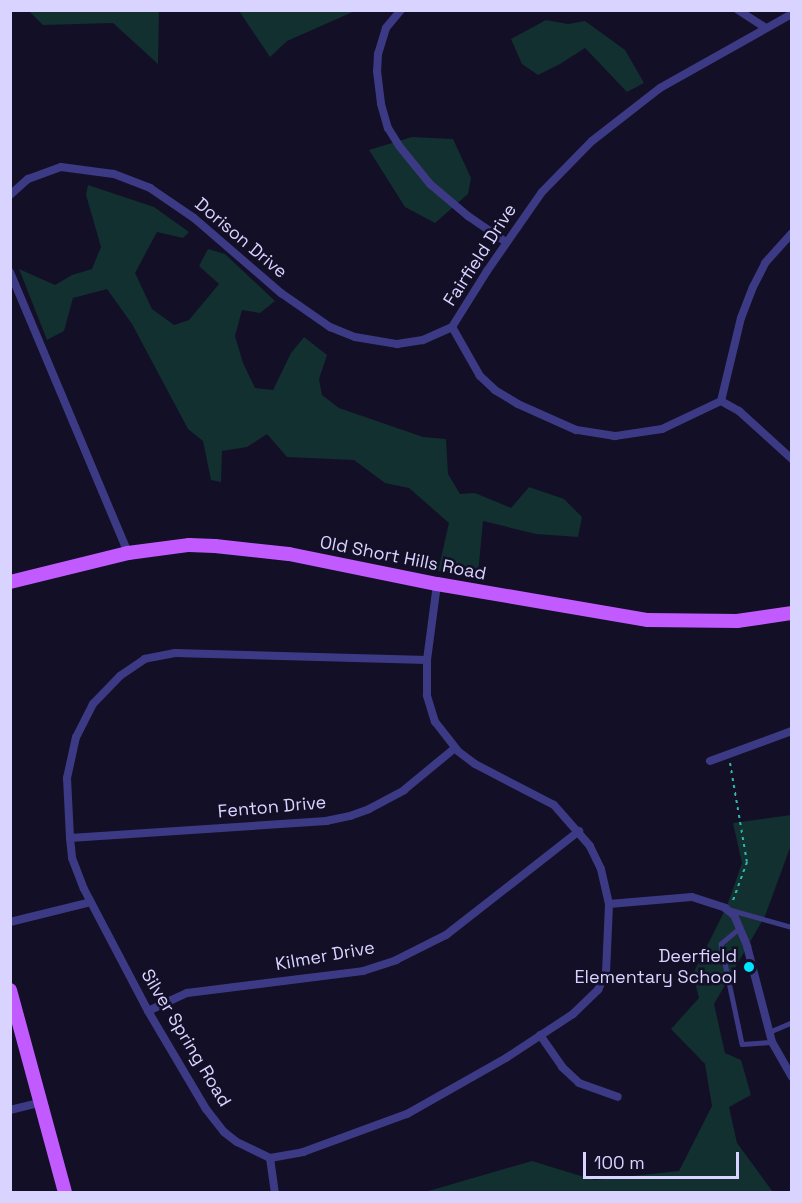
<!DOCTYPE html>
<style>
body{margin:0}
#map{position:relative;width:802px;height:1203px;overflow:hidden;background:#130f26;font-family:"Space Grotesk",sans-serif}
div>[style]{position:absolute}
.green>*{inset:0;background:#12302f}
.path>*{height:2px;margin-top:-1px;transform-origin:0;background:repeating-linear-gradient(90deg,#2fb8b0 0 3px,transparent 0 7.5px)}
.lane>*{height:4.5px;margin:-2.25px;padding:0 2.25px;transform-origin:2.25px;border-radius:2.25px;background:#3d3a85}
.street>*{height:8px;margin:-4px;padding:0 4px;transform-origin:4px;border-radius:4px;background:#3d3a85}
.primary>*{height:14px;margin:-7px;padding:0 7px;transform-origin:7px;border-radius:7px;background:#c25bff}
.dots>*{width:16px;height:16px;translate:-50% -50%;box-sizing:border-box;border:3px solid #130f26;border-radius:50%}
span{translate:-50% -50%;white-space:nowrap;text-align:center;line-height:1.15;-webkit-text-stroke:5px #130f26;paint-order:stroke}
.street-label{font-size:18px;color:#d9d4ff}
.poi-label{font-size:18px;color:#d9d4ff}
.right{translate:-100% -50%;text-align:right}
.frame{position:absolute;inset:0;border:12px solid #d9d4ff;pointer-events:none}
.scale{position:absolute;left:583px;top:1152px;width:156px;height:27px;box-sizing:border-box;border:3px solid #d9d4ff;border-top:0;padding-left:8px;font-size:18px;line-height:21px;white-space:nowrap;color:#d9d4ff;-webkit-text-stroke:4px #130f26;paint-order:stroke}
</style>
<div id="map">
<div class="green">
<div style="clip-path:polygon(29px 11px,159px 11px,158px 64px,113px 23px,43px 25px)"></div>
<div style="clip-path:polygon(239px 11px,355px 11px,287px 41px,270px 57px)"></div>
<div style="clip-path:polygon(546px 20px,568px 24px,585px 21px,625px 50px,644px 83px,627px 92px,585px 48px,560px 64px,538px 75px,522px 64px,511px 39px)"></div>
<div style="clip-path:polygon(412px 137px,453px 139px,471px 178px,468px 194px,435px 223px,405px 207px,369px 150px)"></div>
<div style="clip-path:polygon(88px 185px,154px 207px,189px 232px,183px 238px,157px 232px,135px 273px,152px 309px,174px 325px,189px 320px,219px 284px,199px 266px,208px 249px,225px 254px,275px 301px,260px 313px,242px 310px,235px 336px,243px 363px,255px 388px,273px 390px,291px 353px,304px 337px,327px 355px,319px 379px,322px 395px,339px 408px,423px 437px,446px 439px,448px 474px,460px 494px,475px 493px,511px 508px,529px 487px,564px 499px,582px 517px,578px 537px,536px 534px,483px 521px,478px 574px,438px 571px,449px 523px,409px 488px,385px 483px,354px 460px,287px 457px,267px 434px,247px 447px,222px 451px,221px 482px,211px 480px,203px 441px,188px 429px,132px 324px,107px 289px,73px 298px,64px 331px,47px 340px,19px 269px,55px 285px,72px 275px,92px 269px,101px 247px,86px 195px)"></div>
<div style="clip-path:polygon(791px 815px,791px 845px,765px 916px,714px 1004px,725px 1053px,741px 1060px,751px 1095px,729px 1107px,737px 1143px,773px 1192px,425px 1192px,532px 1161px,594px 1180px,679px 1171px,712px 1106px,705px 1064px,671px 1029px,699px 998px,693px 974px,727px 906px,742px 863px,733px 823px)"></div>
</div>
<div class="path">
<div style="left:730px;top:763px;width:100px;rotate:80.3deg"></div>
<div style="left:747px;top:862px;width:44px;rotate:110.1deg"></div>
</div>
<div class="lane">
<div style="left:731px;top:910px;width:63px;rotate:15.6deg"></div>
<div style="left:739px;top:929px;width:23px;rotate:140deg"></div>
<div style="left:721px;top:944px;width:102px;rotate:78.1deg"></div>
<div style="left:742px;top:1044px;width:30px;rotate:-4deg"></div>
<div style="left:769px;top:1032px;width:25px;rotate:-23deg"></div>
</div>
<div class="street">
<div style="left:401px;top:10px;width:23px;rotate:130deg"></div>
<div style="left:386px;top:28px;width:27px;rotate:107deg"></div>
<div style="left:378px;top:54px;width:17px;rotate:93deg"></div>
<div style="left:377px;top:71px;width:33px;rotate:83deg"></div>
<div style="left:381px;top:104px;width:25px;rotate:74deg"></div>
<div style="left:388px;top:128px;width:22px;rotate:58deg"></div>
<div style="left:400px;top:147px;width:48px;rotate:51deg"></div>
<div style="left:430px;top:184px;width:50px;rotate:40.1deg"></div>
<div style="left:468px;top:216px;width:46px;rotate:34.4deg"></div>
<div style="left:738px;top:10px;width:33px;rotate:33deg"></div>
<div style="left:10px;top:195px;width:24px;rotate:-42deg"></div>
<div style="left:28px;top:179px;width:35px;rotate:-20deg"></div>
<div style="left:61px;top:167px;width:53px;rotate:7.5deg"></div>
<div style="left:114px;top:174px;width:39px;rotate:21deg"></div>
<div style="left:150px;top:188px;width:53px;rotate:34.3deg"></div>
<div style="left:194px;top:218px;width:115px;rotate:40.8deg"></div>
<div style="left:281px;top:293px;width:60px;rotate:34.8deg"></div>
<div style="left:330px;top:327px;width:27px;rotate:22deg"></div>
<div style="left:355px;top:337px;width:43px;rotate:9.5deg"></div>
<div style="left:397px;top:344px;width:26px;rotate:-9deg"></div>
<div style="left:423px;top:340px;width:32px;rotate:-24deg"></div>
<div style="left:10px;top:272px;width:305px;rotate:67.2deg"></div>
<div style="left:721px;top:401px;width:65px;rotate:154.6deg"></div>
<div style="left:662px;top:429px;width:48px;rotate:171.5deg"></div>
<div style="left:615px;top:436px;width:39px;rotate:-171deg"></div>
<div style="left:576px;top:430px;width:64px;rotate:-155.9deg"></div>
<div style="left:518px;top:404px;width:27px;rotate:-149deg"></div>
<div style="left:495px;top:390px;width:21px;rotate:-137deg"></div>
<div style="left:480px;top:376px;width:56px;rotate:-119.7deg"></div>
<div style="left:452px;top:327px;width:66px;rotate:-58deg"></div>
<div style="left:487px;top:271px;width:96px;rotate:-55.2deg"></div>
<div style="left:542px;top:192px;width:71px;rotate:-45.6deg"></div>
<div style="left:592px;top:141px;width:86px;rotate:-37.9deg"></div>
<div style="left:660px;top:88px;width:151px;rotate:-29.3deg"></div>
<div style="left:721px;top:401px;width:85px;rotate:-76.5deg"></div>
<div style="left:741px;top:318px;width:33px;rotate:-69deg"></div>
<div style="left:753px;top:287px;width:27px;rotate:-63deg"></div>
<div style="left:765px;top:263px;width:40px;rotate:-48deg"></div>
<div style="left:721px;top:401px;width:21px;rotate:29deg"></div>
<div style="left:739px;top:411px;width:72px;rotate:42.2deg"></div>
<div style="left:427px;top:660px;width:252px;rotate:-178.4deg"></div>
<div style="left:175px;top:653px;width:31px;rotate:169deg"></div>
<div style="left:145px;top:659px;width:30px;rotate:146deg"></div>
<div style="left:120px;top:676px;width:39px;rotate:134deg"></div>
<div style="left:93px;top:704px;width:37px;rotate:117deg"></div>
<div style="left:76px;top:737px;width:42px;rotate:102.4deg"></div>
<div style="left:67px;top:778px;width:60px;rotate:87.1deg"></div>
<div style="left:70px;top:838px;width:20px;rotate:84deg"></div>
<div style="left:72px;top:858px;width:33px;rotate:69deg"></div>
<div style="left:84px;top:889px;width:138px;rotate:62.3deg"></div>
<div style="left:148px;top:1011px;width:114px;rotate:59.4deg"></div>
<div style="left:206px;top:1109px;width:29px;rotate:52deg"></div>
<div style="left:224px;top:1132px;width:16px;rotate:38deg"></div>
<div style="left:237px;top:1142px;width:37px;rotate:26deg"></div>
<div style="left:270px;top:1158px;width:34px;rotate:-10deg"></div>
<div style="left:303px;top:1152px;width:111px;rotate:-20.1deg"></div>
<div style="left:407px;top:1114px;width:114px;rotate:-29.5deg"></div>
<div style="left:506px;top:1058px;width:80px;rotate:-33.3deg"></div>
<div style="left:573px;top:1014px;width:35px;rotate:-44deg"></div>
<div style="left:598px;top:990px;width:19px;rotate:-65deg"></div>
<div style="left:606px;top:973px;width:69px;rotate:-87.5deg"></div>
<div style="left:609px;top:904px;width:36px;rotate:-103deg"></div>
<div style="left:601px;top:869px;width:25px;rotate:-116deg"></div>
<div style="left:590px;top:846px;width:55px;rotate:-131.3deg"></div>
<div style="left:554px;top:805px;width:89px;rotate:-152.6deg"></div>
<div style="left:475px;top:764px;width:21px;rotate:-143deg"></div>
<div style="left:458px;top:751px;width:37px;rotate:-128deg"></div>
<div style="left:435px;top:722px;width:28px;rotate:-107deg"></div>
<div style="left:427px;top:695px;width:35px;rotate:-90deg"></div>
<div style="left:427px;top:660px;width:77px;rotate:-82.5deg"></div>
<div style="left:710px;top:761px;width:87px;rotate:-20.1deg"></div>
<div style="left:70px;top:838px;width:257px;rotate:-3.8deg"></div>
<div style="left:326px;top:821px;width:25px;rotate:-12deg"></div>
<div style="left:350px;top:816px;width:20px;rotate:-20deg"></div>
<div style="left:369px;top:809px;width:40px;rotate:-28deg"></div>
<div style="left:404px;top:790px;width:66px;rotate:-39.5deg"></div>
<div style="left:609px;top:904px;width:83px;rotate:-4.8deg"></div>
<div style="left:692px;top:897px;width:35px;rotate:18deg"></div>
<div style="left:725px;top:908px;width:11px;rotate:38deg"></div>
<div style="left:734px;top:915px;width:34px;rotate:67deg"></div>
<div style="left:747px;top:946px;width:99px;rotate:75.4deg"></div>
<div style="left:772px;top:1042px;width:40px;rotate:60.3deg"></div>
<div style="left:10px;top:922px;width:83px;rotate:-13.9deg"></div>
<div style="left:148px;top:1011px;width:43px;rotate:-24.8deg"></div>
<div style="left:187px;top:993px;width:177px;rotate:-7.1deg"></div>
<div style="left:363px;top:971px;width:35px;rotate:-18deg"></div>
<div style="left:396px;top:960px;width:56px;rotate:-26.6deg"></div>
<div style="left:446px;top:935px;width:169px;rotate:-38deg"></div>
<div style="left:540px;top:1035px;width:39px;rotate:55deg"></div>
<div style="left:562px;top:1067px;width:23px;rotate:43deg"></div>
<div style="left:579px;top:1083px;width:41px;rotate:19.7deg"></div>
<div style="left:10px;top:1110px;width:32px;rotate:-14deg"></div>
<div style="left:270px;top:1158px;width:34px;rotate:82deg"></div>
</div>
<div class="primary">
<div style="left:10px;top:582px;width:122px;rotate:-13.8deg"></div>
<div style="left:128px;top:553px;width:62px;rotate:-7.5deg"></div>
<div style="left:189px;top:545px;width:26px;rotate:2deg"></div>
<div style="left:215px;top:546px;width:74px;rotate:6.2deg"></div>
<div style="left:289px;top:554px;width:151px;rotate:11.5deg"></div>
<div style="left:437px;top:584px;width:214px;rotate:9.7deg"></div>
<div style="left:648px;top:620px;width:89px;rotate:0.6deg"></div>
<div style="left:737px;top:621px;width:56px;rotate:-8.3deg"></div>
<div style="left:10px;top:990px;width:209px;rotate:74.8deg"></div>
</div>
<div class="dots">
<div style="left:749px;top:967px;background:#00e5ff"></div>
</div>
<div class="street-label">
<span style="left:241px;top:238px;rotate:40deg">Dorison Drive</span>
<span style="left:480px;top:255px;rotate:-57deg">Fairfield Drive</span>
<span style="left:403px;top:558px;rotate:11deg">Old Short Hills Road</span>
<span style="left:272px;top:807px;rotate:-5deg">Fenton Drive</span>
<span style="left:325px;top:956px;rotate:-10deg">Kilmer Drive</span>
<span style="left:186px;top:1038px;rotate:59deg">Silver Spring Road</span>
</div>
<div class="poi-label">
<span class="right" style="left:737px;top:967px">Deerfield<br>Elementary School</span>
</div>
<div class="frame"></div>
<div class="scale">100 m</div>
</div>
